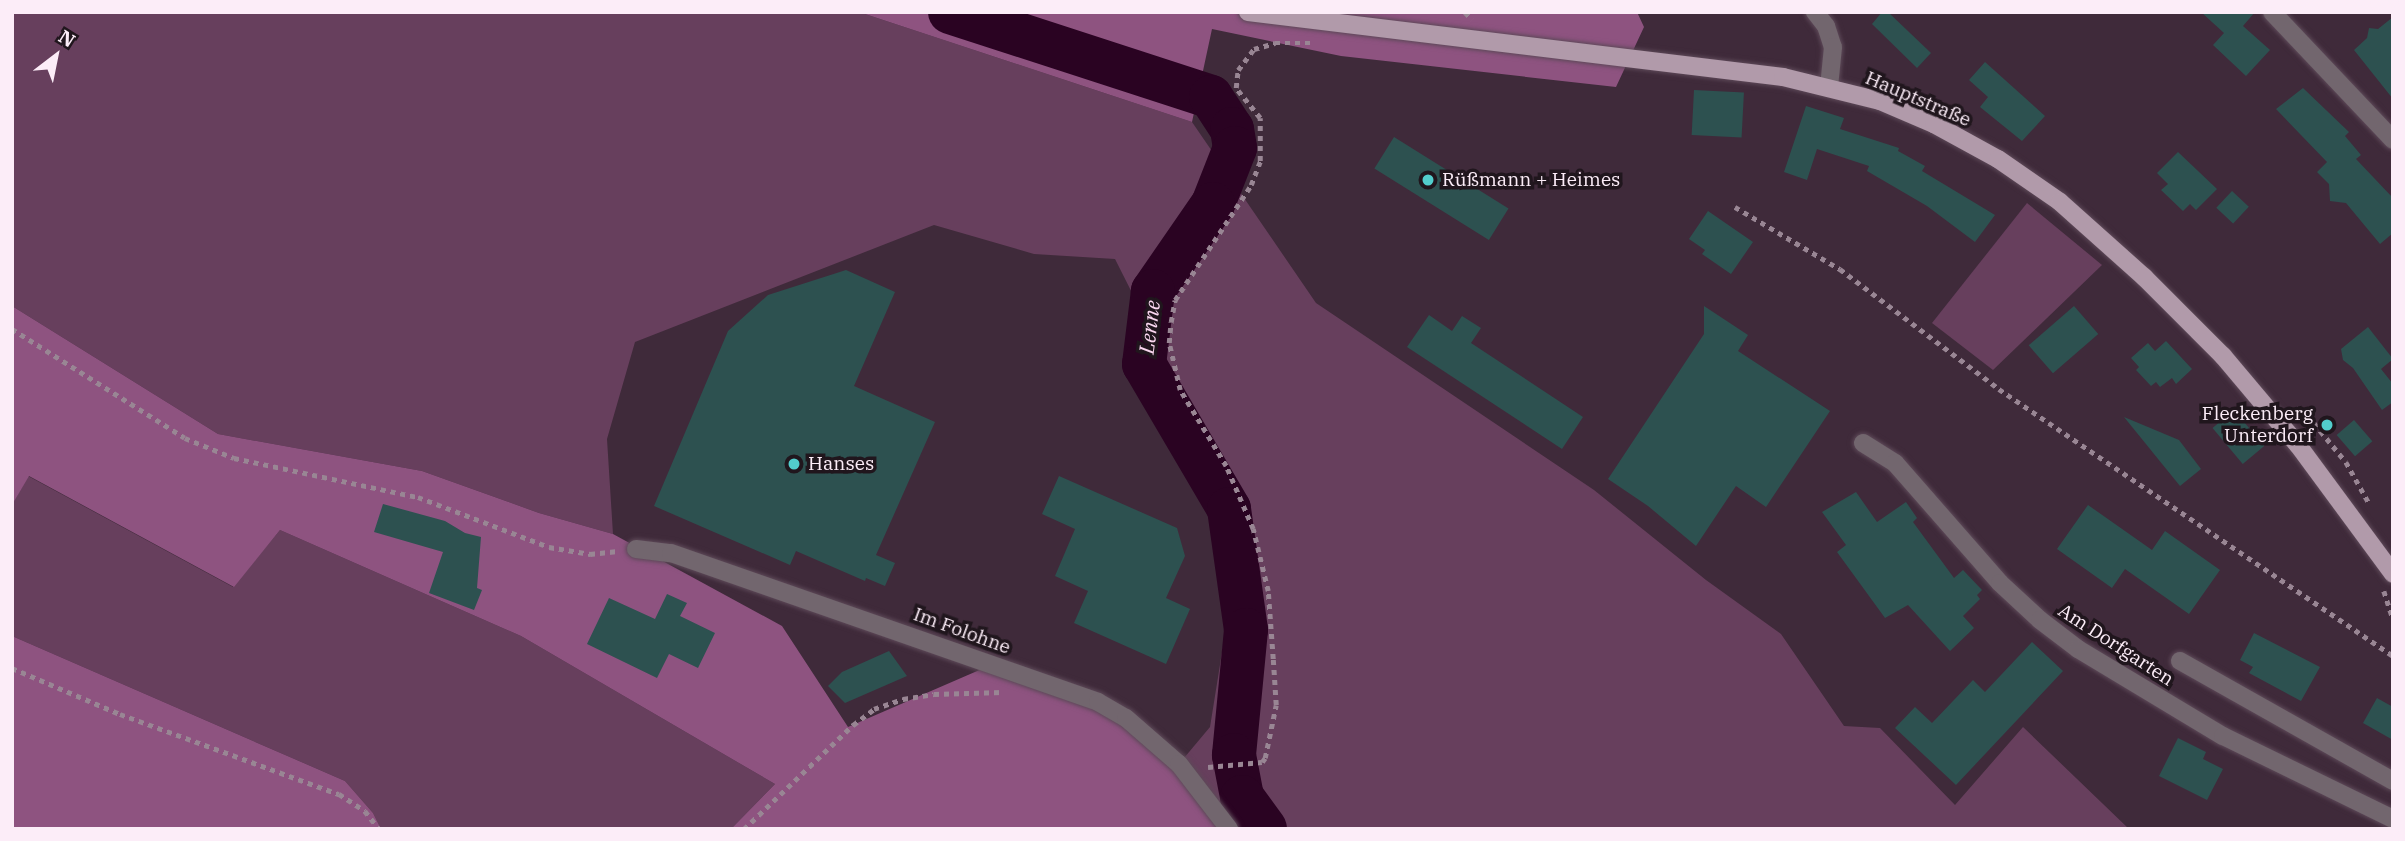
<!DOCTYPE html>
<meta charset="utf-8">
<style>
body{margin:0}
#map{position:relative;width:2405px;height:841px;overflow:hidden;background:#3f2a3a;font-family:"IBM Plex Serif",serif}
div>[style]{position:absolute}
.green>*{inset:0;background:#673f5d}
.forest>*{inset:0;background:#8e5380}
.river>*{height:44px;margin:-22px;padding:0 22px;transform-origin:22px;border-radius:22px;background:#2a0322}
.building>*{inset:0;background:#2d5150;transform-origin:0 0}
.path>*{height:4.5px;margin-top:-2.25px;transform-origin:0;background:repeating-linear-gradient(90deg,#998694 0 5px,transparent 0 10px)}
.roads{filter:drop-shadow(0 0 2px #5d4958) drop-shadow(0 0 2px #5d4958)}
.minor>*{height:18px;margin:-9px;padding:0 9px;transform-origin:9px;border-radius:9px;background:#72666e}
.major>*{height:18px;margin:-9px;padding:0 9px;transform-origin:9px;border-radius:9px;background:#b19aaa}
.dots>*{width:19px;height:19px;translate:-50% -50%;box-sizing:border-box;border:4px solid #20161d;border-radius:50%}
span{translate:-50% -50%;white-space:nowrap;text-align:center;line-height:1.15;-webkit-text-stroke:7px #20161d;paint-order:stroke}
.street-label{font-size:19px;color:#fcedf8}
.poi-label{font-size:19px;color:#fcedf8}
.left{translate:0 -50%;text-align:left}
.right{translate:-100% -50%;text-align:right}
.water-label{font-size:21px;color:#fad7f0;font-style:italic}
.frame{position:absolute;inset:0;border:14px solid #fcedf8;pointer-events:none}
.north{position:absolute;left:21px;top:21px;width:70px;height:70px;-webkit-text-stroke:5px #20161d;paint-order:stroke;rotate:32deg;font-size:19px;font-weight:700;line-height:28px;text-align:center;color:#fcedf8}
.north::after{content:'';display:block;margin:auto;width:24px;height:32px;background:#fcedf8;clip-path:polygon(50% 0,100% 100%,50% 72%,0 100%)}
</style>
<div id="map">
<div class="green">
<div style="clip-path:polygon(12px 12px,859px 12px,1192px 122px,1316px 303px,1594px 490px,1706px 580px,1781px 634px,1844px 726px,1880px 728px,1955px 805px,2023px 727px,2129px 829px,1250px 829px,1241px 824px,1179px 764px,1210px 727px,1244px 515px,1115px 259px,1034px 254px,934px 225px,635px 342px,607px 439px,613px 534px,539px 513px,422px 471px,218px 434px,12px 306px)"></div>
<div style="clip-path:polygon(2027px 203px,2102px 265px,1993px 370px,1932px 323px)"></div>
<div style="clip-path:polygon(28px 476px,233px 587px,280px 530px,521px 636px,775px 784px,731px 829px,381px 829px,373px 813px,345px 781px,12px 636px,12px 505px)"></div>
</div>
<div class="forest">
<div style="clip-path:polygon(859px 12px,1637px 12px,1644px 27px,1616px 87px,1341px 56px,1212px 29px,1192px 122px)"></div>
<div style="clip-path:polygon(12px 306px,218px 434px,422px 471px,539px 513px,613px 534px,782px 626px,848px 727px,991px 665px,1103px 709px,1250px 829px,731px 829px,775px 784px,521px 636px,280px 530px,234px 587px,29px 476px,12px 505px)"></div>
<div style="clip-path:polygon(12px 636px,345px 781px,373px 813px,381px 829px,12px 829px)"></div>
</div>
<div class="river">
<div style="left:950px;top:12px;width:274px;rotate:18deg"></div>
<div style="left:1211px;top:97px;width:38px;rotate:57deg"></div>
<div style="left:1232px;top:129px;width:19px;rotate:81deg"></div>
<div style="left:1235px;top:148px;width:60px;rotate:111.4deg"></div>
<div style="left:1213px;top:204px;width:106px;rotate:124.6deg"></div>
<div style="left:1153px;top:291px;width:74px;rotate:97deg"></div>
<div style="left:1144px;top:364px;width:168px;rotate:59.6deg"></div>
<div style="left:1229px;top:509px;width:122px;rotate:82deg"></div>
<div style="left:1246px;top:630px;width:126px;rotate:95.5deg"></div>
<div style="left:1234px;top:755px;width:43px;rotate:79.2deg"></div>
<div style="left:1242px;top:797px;width:39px;rotate:54deg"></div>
</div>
<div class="building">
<div style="clip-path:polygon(1882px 12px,1888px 12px,1931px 53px,1917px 68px,1872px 24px)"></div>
<div style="clip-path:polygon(2201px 12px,2255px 12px,2243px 26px,2270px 50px,2246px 76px,2213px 45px,2224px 33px)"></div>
<div style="clip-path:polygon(2393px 17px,2393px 99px,2354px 50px,2367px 38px,2369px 28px,2378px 29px)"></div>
<div style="clip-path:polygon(1985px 62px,2045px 116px,2022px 141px,1980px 107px,1988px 97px,1969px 80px)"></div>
<div style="clip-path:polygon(2303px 88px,2349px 132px,2345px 136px,2361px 155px,2356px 159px,2393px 198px,2393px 233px,2380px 244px,2346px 203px,2330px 201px,2329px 184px,2317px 172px,2327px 162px,2276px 109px)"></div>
<div style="left:1694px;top:90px;width:50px;height:45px;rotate:3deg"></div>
<div style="clip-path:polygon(1806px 106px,1844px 118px,1840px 129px,1899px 148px,1898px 151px,1925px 166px,1922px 171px,1995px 215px,1975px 242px,1927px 206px,1867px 171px,1869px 166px,1817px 149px,1807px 180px,1784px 172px)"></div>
<div style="left:1394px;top:137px;width:135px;height:37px;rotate:32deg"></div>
<div style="clip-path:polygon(2178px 152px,2217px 189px,2196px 210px,2190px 204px,2183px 211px,2161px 190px,2168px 184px,2157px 173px)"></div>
<div style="left:2232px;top:191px;width:23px;height:23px;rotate:43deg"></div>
<div style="clip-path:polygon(1708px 211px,1753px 242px,1731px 274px,1702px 254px,1705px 250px,1689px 239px)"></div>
<div style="clip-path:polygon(846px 270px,895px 292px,854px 386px,935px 422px,876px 555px,895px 563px,885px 586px,866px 578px,865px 581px,796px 551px,790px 565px,654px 506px,728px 331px,768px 295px)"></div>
<div style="clip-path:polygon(1704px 306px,1748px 335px,1738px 351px,1830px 411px,1766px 507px,1736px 486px,1696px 546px,1648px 506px,1608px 479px,1704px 334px)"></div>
<div style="left:2074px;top:306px;width:37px;height:60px;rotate:49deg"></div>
<div style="clip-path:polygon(1429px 315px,1452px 331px,1462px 316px,1481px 328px,1471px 343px,1583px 417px,1562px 449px,1407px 347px)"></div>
<div style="clip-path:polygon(2368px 327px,2393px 359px,2381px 369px,2393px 384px,2393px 402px,2382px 410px,2353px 368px,2343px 360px,2341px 349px)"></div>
<div style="clip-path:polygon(2166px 341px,2192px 369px,2176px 384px,2172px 378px,2160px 387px,2156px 382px,2151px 386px,2136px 370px,2139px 367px,2131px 358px,2148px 343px,2155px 351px)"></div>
<div style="left:2234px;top:410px;width:47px;height:28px;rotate:50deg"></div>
<div style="clip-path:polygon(2124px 417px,2179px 440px,2201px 469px,2180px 486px)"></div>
<div style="left:2354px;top:420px;width:28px;height:23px;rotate:49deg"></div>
<div style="clip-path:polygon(1059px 476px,1177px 528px,1185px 556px,1166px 598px,1190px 609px,1166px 664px,1074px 623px,1088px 591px,1055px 576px,1075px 529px,1042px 514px)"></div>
<div style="clip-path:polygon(1856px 492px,1877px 522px,1906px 502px,1917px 518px,1913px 522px,1954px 578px,1963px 570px,1982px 590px,1977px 595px,1980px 599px,1963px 616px,1974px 628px,1950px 651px,1908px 605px,1885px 618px,1837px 552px,1846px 545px,1822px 512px)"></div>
<div style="clip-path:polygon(383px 504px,445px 521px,465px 533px,481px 537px,477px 588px,482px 590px,474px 610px,429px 593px,443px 552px,374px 532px)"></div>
<div style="clip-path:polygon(2088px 505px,2152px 550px,2165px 531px,2220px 570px,2189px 614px,2125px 569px,2112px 588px,2057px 549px)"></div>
<div style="clip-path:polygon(667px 594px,687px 603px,680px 616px,715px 633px,698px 668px,669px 654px,657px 678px,587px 644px,609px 598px,655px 619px)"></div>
<div style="clip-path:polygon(2254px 633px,2320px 667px,2301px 701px,2249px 673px,2253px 667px,2240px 660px)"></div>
<div style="clip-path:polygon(2032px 642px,2063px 671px,1956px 785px,1895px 728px,1915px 707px,1932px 723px,1973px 680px,1985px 692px)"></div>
<div style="clip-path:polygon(889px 651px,907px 676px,845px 703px,828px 686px,842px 672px)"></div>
<div style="clip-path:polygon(2377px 698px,2393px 707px,2393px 740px,2363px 723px)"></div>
<div style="clip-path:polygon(2178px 738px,2206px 752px,2203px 759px,2223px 769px,2207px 800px,2159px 776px)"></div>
</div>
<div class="path">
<div style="left:1465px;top:12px;width:10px;rotate:45deg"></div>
<div style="left:1735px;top:207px;width:122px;rotate:30.6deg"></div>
<div style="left:1840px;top:269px;width:199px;rotate:37deg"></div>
<div style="left:1999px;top:389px;width:476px;rotate:34.1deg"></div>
<div style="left:12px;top:329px;width:204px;rotate:32.2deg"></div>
<div style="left:185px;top:438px;width:53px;rotate:22.2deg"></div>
<div style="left:234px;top:458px;width:188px;rotate:12deg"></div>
<div style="left:418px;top:497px;width:140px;rotate:20.9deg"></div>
<div style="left:549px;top:547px;width:42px;rotate:9.7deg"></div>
<div style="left:590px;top:554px;width:28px;rotate:-6deg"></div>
<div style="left:2296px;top:408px;width:23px;rotate:40deg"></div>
<div style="left:2314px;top:423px;width:50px;rotate:50.6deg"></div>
<div style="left:2346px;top:462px;width:47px;rotate:60.7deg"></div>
<div style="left:2384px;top:591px;width:28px;rotate:72deg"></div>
<div style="left:12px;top:668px;width:117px;rotate:23.1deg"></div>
<div style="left:120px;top:714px;width:233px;rotate:20.1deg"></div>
<div style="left:339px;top:794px;width:31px;rotate:33deg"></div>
<div style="left:365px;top:811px;width:23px;rotate:52deg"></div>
<div style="left:1208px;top:767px;width:54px;rotate:-5.3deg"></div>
<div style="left:1262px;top:762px;width:5px;rotate:-53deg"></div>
<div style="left:1265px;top:758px;width:54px;rotate:-78.3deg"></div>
<div style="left:1276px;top:705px;width:46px;rotate:-93.7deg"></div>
<div style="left:1273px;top:659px;width:68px;rotate:-94.2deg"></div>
<div style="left:1268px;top:591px;width:64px;rotate:-103.6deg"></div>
<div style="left:1253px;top:529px;width:69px;rotate:-113.2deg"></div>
<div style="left:1226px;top:466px;width:89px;rotate:-121.2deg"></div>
<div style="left:1180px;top:390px;width:48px;rotate:-103.2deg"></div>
<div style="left:1169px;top:343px;width:21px;rotate:-85deg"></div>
<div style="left:1171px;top:322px;width:22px;rotate:-80deg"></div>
<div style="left:1175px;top:300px;width:138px;rotate:-56.5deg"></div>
<div style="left:1251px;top:185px;width:26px;rotate:-69deg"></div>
<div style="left:1260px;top:161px;width:43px;rotate:-90deg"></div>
<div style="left:1260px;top:118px;width:38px;rotate:-129deg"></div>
<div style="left:1236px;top:88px;width:18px;rotate:-84deg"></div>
<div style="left:1238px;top:70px;width:26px;rotate:-53deg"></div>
<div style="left:1254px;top:49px;width:22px;rotate:-16deg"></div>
<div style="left:1275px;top:43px;width:36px"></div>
<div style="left:744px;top:829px;width:151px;rotate:-43.7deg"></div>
<div style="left:853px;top:725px;width:26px;rotate:-37deg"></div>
<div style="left:874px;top:709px;width:31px;rotate:-19deg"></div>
<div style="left:903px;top:699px;width:31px;rotate:-9deg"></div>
<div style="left:934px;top:694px;width:69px;rotate:-1.7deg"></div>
</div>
<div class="roads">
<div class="minor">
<div style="left:1815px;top:12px;width:18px;rotate:52deg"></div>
<div style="left:1826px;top:26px;width:22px;rotate:72deg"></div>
<div style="left:1833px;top:47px;width:40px;rotate:95.7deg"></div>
<div style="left:2272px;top:12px;width:176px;rotate:46.6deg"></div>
<div style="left:1863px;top:443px;width:38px;rotate:32deg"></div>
<div style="left:1895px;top:463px;width:159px;rotate:48.8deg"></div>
<div style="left:2000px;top:583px;width:54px;rotate:42.8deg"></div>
<div style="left:2040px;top:620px;width:48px;rotate:37.3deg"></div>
<div style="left:2078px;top:649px;width:169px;rotate:31deg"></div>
<div style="left:2223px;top:736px;width:189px;rotate:26deg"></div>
<div style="left:636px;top:549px;width:35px;rotate:7deg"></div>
<div style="left:671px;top:553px;width:452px;rotate:19.2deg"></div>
<div style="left:1098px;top:702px;width:32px;rotate:30deg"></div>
<div style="left:1126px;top:718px;width:70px;rotate:41deg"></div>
<div style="left:1179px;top:764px;width:82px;rotate:52.4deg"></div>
<div style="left:2180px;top:661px;width:244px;rotate:29.4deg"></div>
</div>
<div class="major">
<div style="left:1248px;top:12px;width:539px;rotate:6.93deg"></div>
<div style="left:1783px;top:77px;width:100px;rotate:13.9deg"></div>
<div style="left:1880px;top:101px;width:59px;rotate:23.1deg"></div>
<div style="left:1934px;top:124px;width:73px;rotate:28.7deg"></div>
<div style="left:1998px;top:159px;width:75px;rotate:34.7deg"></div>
<div style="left:2060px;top:202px;width:113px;rotate:41.8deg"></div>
<div style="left:2144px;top:277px;width:112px;rotate:45deg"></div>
<div style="left:2223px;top:356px;width:116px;rotate:49.9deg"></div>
<div style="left:2298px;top:445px;width:160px;rotate:53.6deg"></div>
</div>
</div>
<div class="dots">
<div style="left:1428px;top:180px;background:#52cdcc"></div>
<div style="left:2327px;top:425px;background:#52cdcc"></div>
<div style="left:794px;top:464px;background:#52cdcc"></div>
</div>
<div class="street-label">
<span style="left:1918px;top:99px;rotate:23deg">Hauptstraße</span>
<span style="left:962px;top:631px;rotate:20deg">Im Folohne</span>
<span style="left:2116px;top:645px;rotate:33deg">Am Dorfgarten</span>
</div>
<div class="poi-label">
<span class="left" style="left:1442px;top:180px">Rüßmann + Heimes</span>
<span class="right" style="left:2313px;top:425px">Fleckenberg<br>Unterdorf</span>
<span class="left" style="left:808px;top:464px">Hanses</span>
</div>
<div class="water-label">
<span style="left:1149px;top:327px;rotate:-83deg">Lenne</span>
</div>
<div class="frame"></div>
<div class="north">N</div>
</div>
